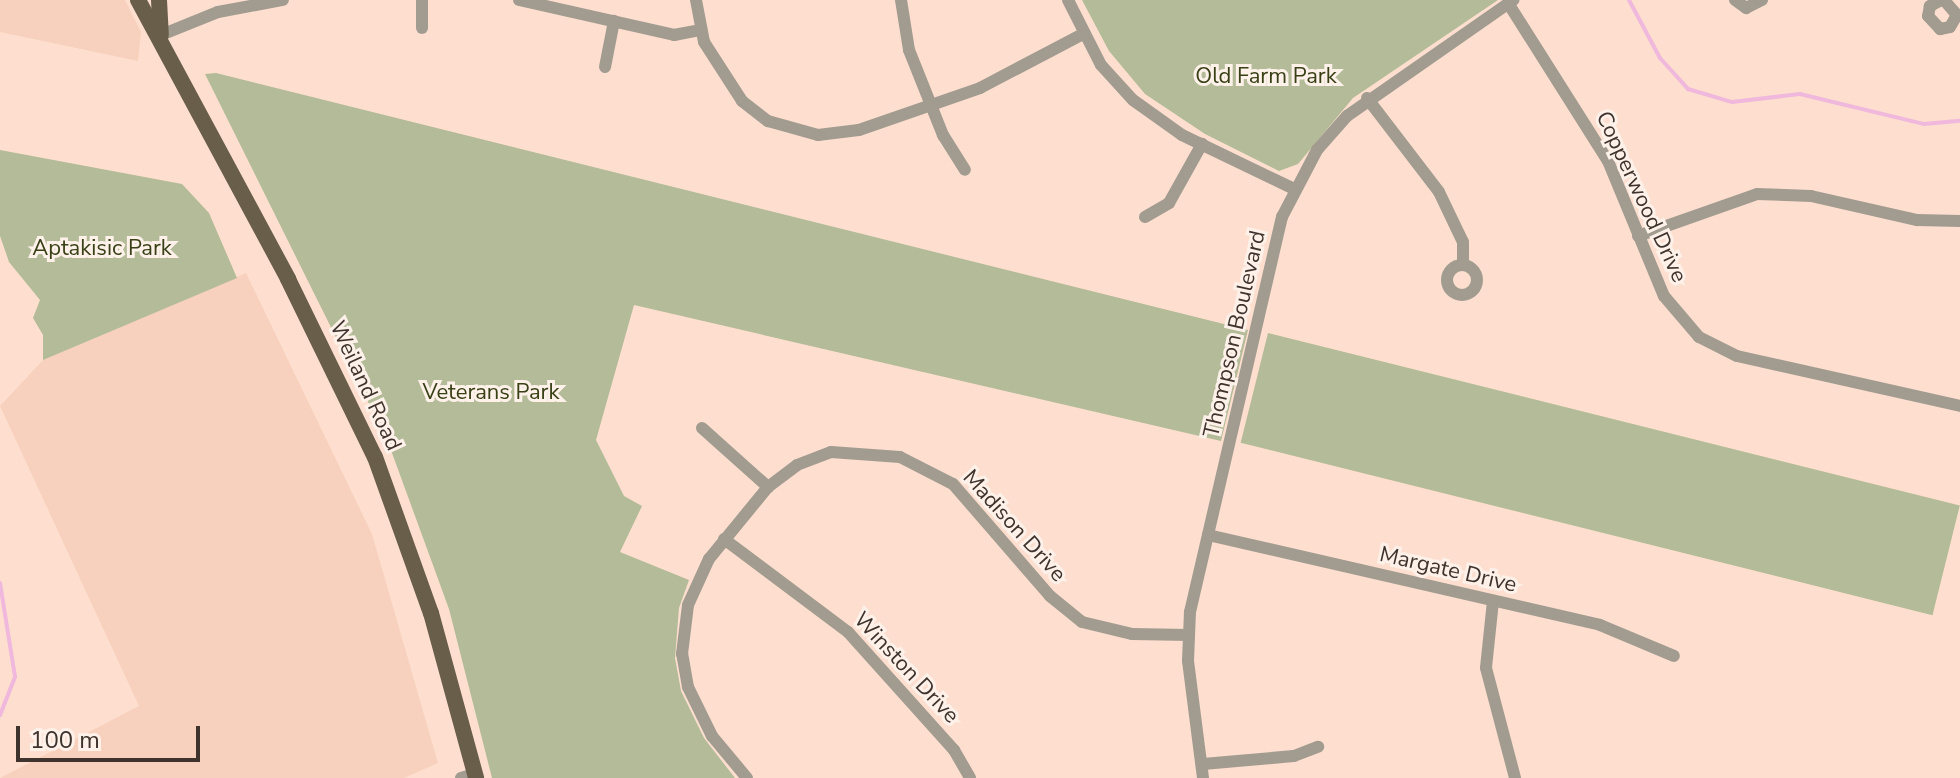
<!DOCTYPE html>
<style>
body{margin:0}
#map{position:relative;width:1960px;height:778px;overflow:hidden;background:#fedfcf;font-family:"Nunito Sans",sans-serif}
div>[style]{position:absolute}
.built>*{inset:0;background:#f7d1bd}
.green>*{inset:0;background:#b3bb98;transform-origin:0 0}
.stream>*{height:4px;margin:-2px;padding:0 2px;transform-origin:2px;border-radius:2px;background:#efb8dc}
.minor>*{height:12px;margin:-6px;padding:0 6px;transform-origin:6px;border-radius:6px;background:#a29c90}
.minor>.ring{margin:-6px;padding:0;box-sizing:content-box;background:none;border:12px solid #a29c90;border-radius:50%}
.major>*{height:16px;margin:-8px;padding:0 8px;transform-origin:8px;border-radius:8px;background:#695e49}
span{translate:-50% -50%;white-space:nowrap;text-align:center;line-height:1.15;-webkit-text-stroke:6px #fdf1ea;paint-order:stroke}
.park-label{font-size:22px;color:#384015}
.street-label{font-size:22px;color:#3f332d}
.scale{position:absolute;left:16px;top:726px;width:184px;height:36px;box-sizing:border-box;border:4px solid #3f332d;border-top:0;padding-left:10px;font-size:24px;line-height:28px;white-space:nowrap;color:#3f332d;-webkit-text-stroke:6px #fdf1ea;paint-order:stroke}
</style>
<div id="map">
<div class="built">
<div style="clip-path:polygon(0 0,125px 0,141px 32px,138px 61px,0 32px)"></div>
<div style="clip-path:polygon(246px 273px,372px 534px,438px 763px,404px 778px,0 778px,139px 706px,0 406px,43px 360px)"></div>
</div>
<div class="green">
<div style="clip-path:polygon(1082px 0,1498px 0,1353px 98px,1298px 164px,1279px 171px,1205px 134px,1145px 94px,1109px 51px)"></div>
<div style="clip-path:polygon(216px 73px,1248px 330px,1221px 441px,634px 305px,596px 440px,624px 496px,642px 506px,620px 552px,689px 580px,679px 608px,675px 658px,681px 691px,704px 738px,735px 778px,492px 778px,449px 609px,388px 442px,205px 74px)"></div>
<div style="clip-path:polygon(0 150px,182px 184px,209px 213px,237px 278px,43px 360px,43px 335px,33px 318px,40px 300px,9px 262px,0 236px)"></div>
<div style="left:1268px;top:333px;width:713px;height:113px;rotate:14deg"></div>
</div>
<div class="stream">
<div style="left:1629px;top:0;width:66px;rotate:61.9deg"></div>
<div style="left:1660px;top:58px;width:42px;rotate:47.9deg"></div>
<div style="left:1688px;top:89px;width:46px;rotate:16.5deg"></div>
<div style="left:1732px;top:102px;width:68px;rotate:-6.7deg"></div>
<div style="left:1800px;top:94px;width:128px;rotate:13.6deg"></div>
<div style="left:1924px;top:124px;width:36px;rotate:-5deg"></div>
<div style="left:0;top:583px;width:95px;rotate:80.9deg"></div>
<div style="left:15px;top:677px;width:41px;rotate:111.5deg"></div>
</div>
<div class="minor">
<div style="left:422px;top:0;width:28px;rotate:90deg"></div>
<div style="left:519px;top:0;width:159px;rotate:12.7deg"></div>
<div style="left:674px;top:35px;width:26px;rotate:-11deg"></div>
<div style="left:696px;top:0;width:43px;rotate:79.2deg"></div>
<div style="left:704px;top:42px;width:70px;rotate:57.2deg"></div>
<div style="left:742px;top:101px;width:33px;rotate:38deg"></div>
<div style="left:768px;top:121px;width:52px;rotate:15.6deg"></div>
<div style="left:818px;top:135px;width:41px;rotate:-7deg"></div>
<div style="left:859px;top:130px;width:128px;rotate:-19.1deg"></div>
<div style="left:980px;top:88px;width:116px;rotate:-27.7deg"></div>
<div style="left:901px;top:0;width:51px;rotate:80.9deg"></div>
<div style="left:909px;top:50px;width:92px;rotate:68.2deg"></div>
<div style="left:943px;top:135px;width:41px;rotate:57.8deg"></div>
<div style="left:1068px;top:0;width:73px;rotate:63.1deg"></div>
<div style="left:1101px;top:65px;width:47px;rotate:47.6deg"></div>
<div style="left:1133px;top:100px;width:60px;rotate:35.5deg"></div>
<div style="left:1182px;top:135px;width:124px;rotate:25.7deg"></div>
<div style="left:1735px;top:0;width:14px;rotate:36deg"></div>
<div style="left:1746px;top:8px;width:18px;rotate:-27deg"></div>
<div style="left:1941px;top:0;width:13px;rotate:151deg"></div>
<div style="left:1930px;top:6px;width:10px;rotate:101deg"></div>
<div style="left:1928px;top:16px;width:18px;rotate:47deg"></div>
<div style="left:1940px;top:29px;width:10px;rotate:-11deg"></div>
<div style="left:1950px;top:27px;width:14px;rotate:-60deg"></div>
<div style="left:1957px;top:15px;width:20px;rotate:-131deg"></div>
<div style="left:1508px;top:3px;width:187px;rotate:57.7deg"></div>
<div style="left:1608px;top:161px;width:146px;rotate:67.5deg"></div>
<div style="left:1664px;top:296px;width:54px;rotate:49.5deg"></div>
<div style="left:1699px;top:337px;width:42px;rotate:26.6deg"></div>
<div style="left:1737px;top:356px;width:229px;rotate:12.6deg"></div>
<div style="left:161px;top:35px;width:61px;rotate:-22deg"></div>
<div style="left:218px;top:12px;width:66px;rotate:-10.5deg"></div>
<div style="left:605px;top:67px;width:47px;rotate:-78.9deg"></div>
<div style="left:1367px;top:98px;width:118px;rotate:52.5deg"></div>
<div style="left:1439px;top:192px;width:55px;rotate:64.4deg"></div>
<div style="left:1463px;top:242px;width:22px;rotate:90deg"></div>
<div style="left:1145px;top:217px;width:28px;rotate:-30deg"></div>
<div style="left:1169px;top:203px;width:68px;rotate:-60.8deg"></div>
<div style="left:1638px;top:236px;width:126px;rotate:-19.4deg"></div>
<div style="left:1757px;top:194px;width:54px;rotate:2.1deg"></div>
<div style="left:1811px;top:196px;width:109px;rotate:12.8deg"></div>
<div style="left:1917px;top:220px;width:43px;rotate:1.3deg"></div>
<div class="ring" style="left:1447px;top:265px;width:18px;height:18px"></div>
<div style="left:702px;top:428px;width:89px;rotate:41.8deg"></div>
<div style="left:1208px;top:535px;width:402px;rotate:12.9deg"></div>
<div style="left:1600px;top:625px;width:80px;rotate:22.7deg"></div>
<div style="left:724px;top:539px;width:155px;rotate:36.9deg"></div>
<div style="left:848px;top:632px;width:159px;rotate:48.1deg"></div>
<div style="left:954px;top:750px;width:32px;rotate:60deg"></div>
<div style="left:1493px;top:601px;width:67px;rotate:96deg"></div>
<div style="left:1486px;top:668px;width:114px;rotate:75.2deg"></div>
<div style="left:1203px;top:764px;width:91px;rotate:-5deg"></div>
<div style="left:1294px;top:756px;width:26px;rotate:-21deg"></div>
<div style="left:461px;top:778px;width:14px;rotate:-17deg"></div>
<div style="left:747px;top:778px;width:55px;rotate:-129.8deg"></div>
<div style="left:712px;top:736px;width:55px;rotate:-116.1deg"></div>
<div style="left:688px;top:687px;width:34px;rotate:-100deg"></div>
<div style="left:682px;top:654px;width:49px;rotate:-83deg"></div>
<div style="left:688px;top:605px;width:51px;rotate:-65.5deg"></div>
<div style="left:709px;top:559px;width:93px;rotate:-50.7deg"></div>
<div style="left:768px;top:487px;width:36px;rotate:-37deg"></div>
<div style="left:797px;top:465px;width:36px;rotate:-21deg"></div>
<div style="left:831px;top:452px;width:69px;rotate:4.1deg"></div>
<div style="left:900px;top:457px;width:59px;rotate:27deg"></div>
<div style="left:953px;top:484px;width:148px;rotate:49.1deg"></div>
<div style="left:1050px;top:596px;width:41px;rotate:39.1deg"></div>
<div style="left:1082px;top:622px;width:51px;rotate:13.5deg"></div>
<div style="left:1132px;top:634px;width:57px;rotate:1deg"></div>
<div style="left:1203px;top:778px;width:118px;rotate:-97.3deg"></div>
<div style="left:1188px;top:661px;width:49px;rotate:-87.7deg"></div>
<div style="left:1190px;top:612px;width:406px;rotate:-76.9deg"></div>
<div style="left:1282px;top:217px;width:76px;rotate:-62.4deg"></div>
<div style="left:1317px;top:150px;width:45px;rotate:-48.6deg"></div>
<div style="left:1347px;top:116px;width:203px;rotate:-34.9deg"></div>
</div>
<div class="major">
<div style="left:138px;top:0;width:317px;rotate:61.7deg"></div>
<div style="left:288px;top:279px;width:198px;rotate:64deg"></div>
<div style="left:375px;top:457px;width:166px;rotate:70.3deg"></div>
<div style="left:431px;top:613px;width:171px;rotate:74.7deg"></div>
<div style="left:159px;top:0;width:35px;rotate:87deg"></div>
</div>
<div class="park-label">
<span style="left:1266px;top:77px">Old Farm Park</span>
<span style="left:102px;top:249px">Aptakisic Park</span>
<span style="left:491px;top:393px">Veterans Park</span>
</div>
<div class="street-label">
<span style="left:1641px;top:197px;rotate:65deg">Copperwood Drive</span>
<span style="left:1235px;top:334px;rotate:-77deg">Thompson Boulevard</span>
<span style="left:365px;top:386px;rotate:65deg">Weiland Road</span>
<span style="left:1014px;top:526px;rotate:48deg">Madison Drive</span>
<span style="left:1448px;top:570px;rotate:13deg">Margate Drive</span>
<span style="left:906px;top:668px;rotate:47deg">Winston Drive</span>
</div>
<div class="scale">100 m</div>
</div>
